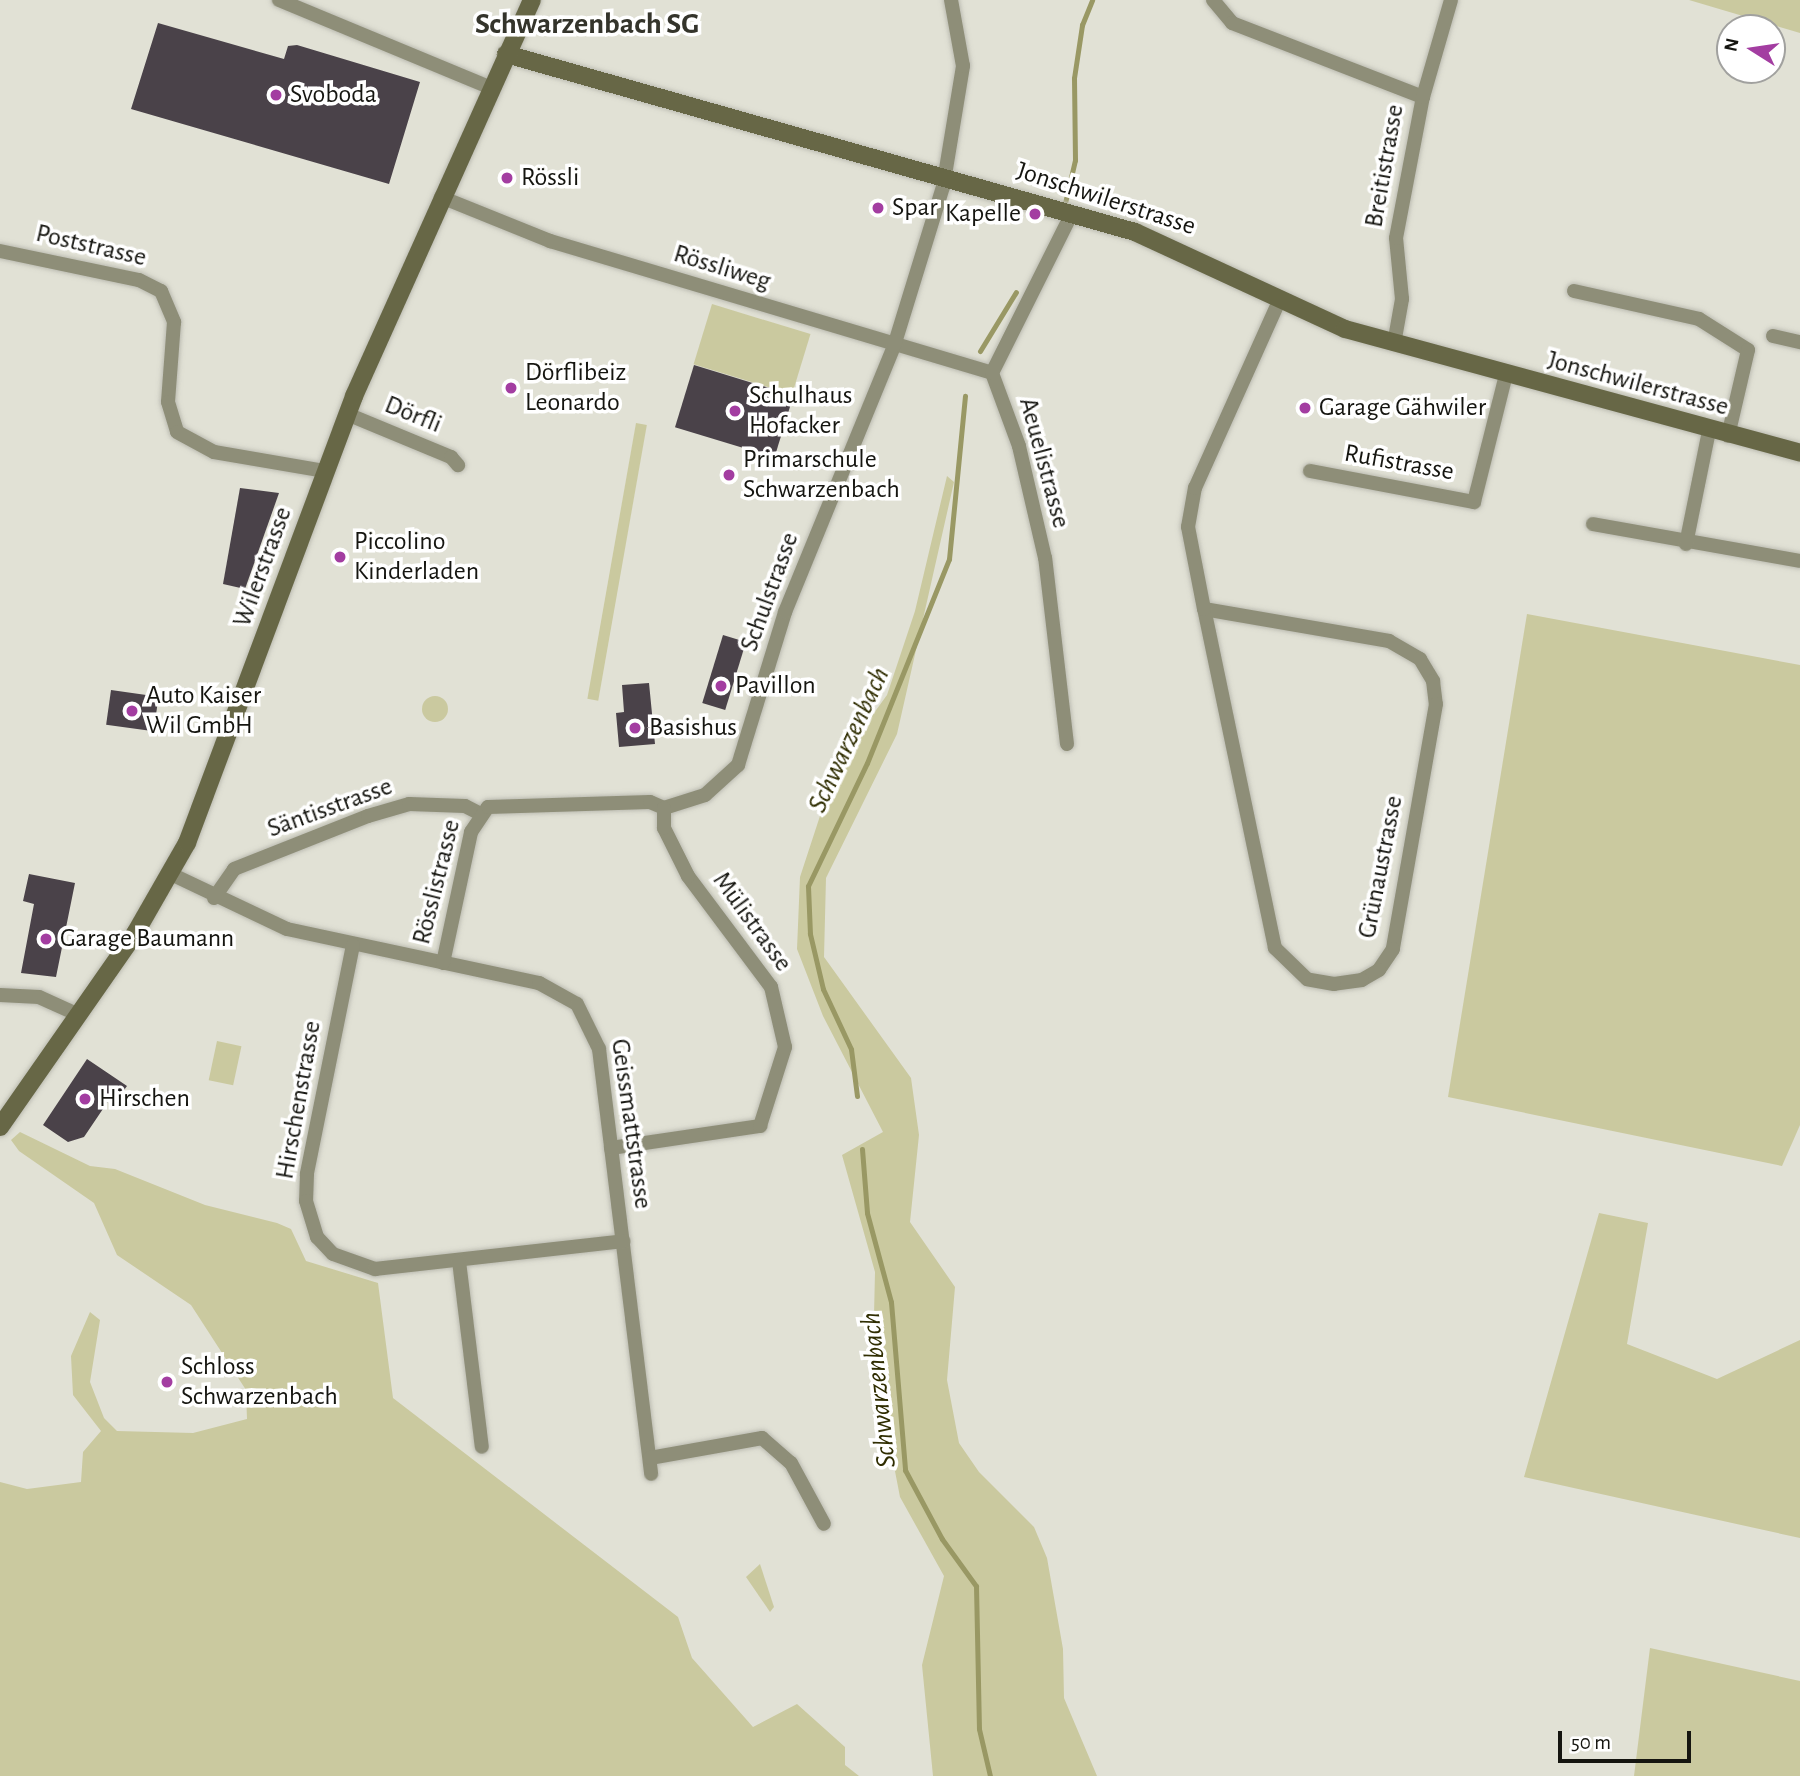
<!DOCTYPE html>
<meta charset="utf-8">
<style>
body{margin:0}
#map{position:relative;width:1800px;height:1776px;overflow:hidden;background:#e1e1d5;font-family:"Alegreya Sans",sans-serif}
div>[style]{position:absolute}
.green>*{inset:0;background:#cac99f;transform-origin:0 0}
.round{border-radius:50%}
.stream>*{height:5px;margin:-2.5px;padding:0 2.5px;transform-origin:2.5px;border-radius:2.5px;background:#999864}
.building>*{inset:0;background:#4a4249;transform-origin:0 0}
.roads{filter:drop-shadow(0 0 2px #bcbcb2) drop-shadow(0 0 2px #bcbcb2)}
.street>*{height:14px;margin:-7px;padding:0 7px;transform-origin:7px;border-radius:7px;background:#8e8e78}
.secondary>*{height:18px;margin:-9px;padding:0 9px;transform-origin:9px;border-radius:9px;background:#676746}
.dots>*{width:19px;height:19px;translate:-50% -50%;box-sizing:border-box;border:4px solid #fff;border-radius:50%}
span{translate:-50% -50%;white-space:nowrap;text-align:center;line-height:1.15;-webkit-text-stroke:7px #fff;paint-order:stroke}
.poi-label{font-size:26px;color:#151510}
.left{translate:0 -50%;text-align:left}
.right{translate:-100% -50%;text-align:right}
.street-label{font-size:26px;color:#151510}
.water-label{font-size:28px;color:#2f2d01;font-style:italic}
.quarter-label{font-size:30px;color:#34342b;font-weight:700}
.north{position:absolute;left:1716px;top:14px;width:70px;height:70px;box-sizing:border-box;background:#fff;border:2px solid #a1a19f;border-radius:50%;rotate:282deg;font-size:19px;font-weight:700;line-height:28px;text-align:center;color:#151510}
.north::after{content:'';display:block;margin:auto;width:24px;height:32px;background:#a33da1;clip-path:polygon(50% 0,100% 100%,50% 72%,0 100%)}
.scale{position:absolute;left:1558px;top:1731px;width:133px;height:32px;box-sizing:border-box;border:4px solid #151510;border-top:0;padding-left:9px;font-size:21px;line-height:24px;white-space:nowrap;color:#151510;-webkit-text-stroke:5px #fff;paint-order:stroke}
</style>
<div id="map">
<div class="green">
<div style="clip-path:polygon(1689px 0,1800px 0,1800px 33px)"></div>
<div style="left:712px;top:304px;width:103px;height:63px;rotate:17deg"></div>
<div style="left:636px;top:423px;width:11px;height:280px;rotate:10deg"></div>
<div style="clip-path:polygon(947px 476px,954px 482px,897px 734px,826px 878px,824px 957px,911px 1078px,919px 1135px,910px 1222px,955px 1287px,947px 1380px,959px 1443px,979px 1472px,1034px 1527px,1047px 1558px,1063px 1649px,1064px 1698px,1097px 1776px,933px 1776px,922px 1665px,944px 1576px,900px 1497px,873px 1358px,875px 1272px,842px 1155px,883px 1132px,823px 1016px,797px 949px,800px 877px,837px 764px,887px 695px,915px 611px)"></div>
<div style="clip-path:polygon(1527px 614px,1800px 665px,1800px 1125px,1782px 1166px,1448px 1097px)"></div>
<div class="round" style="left:422px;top:696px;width:26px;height:26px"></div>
<div style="left:217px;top:1041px;width:25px;height:40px;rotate:12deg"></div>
<div style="clip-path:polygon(20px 1132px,90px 1166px,115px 1169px,205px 1205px,277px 1223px,291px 1229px,306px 1261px,378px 1283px,393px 1398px,678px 1617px,692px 1658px,753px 1727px,797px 1704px,845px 1747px,845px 1765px,859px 1776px,0 1776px,0 1482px,27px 1489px,81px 1482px,83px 1452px,101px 1431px,73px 1395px,71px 1356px,90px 1312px,100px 1320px,90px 1382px,104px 1418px,117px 1431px,193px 1433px,247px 1419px,246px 1390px,191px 1305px,117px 1255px,94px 1203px,19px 1151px,11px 1140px)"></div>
<div style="clip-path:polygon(1599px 1213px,1648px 1223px,1627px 1344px,1717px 1379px,1800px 1340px,1800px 1538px,1524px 1477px)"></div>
<div style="clip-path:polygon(760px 1564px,774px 1607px,770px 1612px,746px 1577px)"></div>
<div style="clip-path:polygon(1650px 1648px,1800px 1681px,1800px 1776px,1634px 1776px)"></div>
</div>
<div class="stream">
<div style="left:1065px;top:203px;width:44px;rotate:-76.9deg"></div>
<div style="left:1075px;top:160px;width:82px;rotate:-90.7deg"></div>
<div style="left:1074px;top:78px;width:54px;rotate:-81.4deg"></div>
<div style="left:1082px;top:25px;width:27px;rotate:-68deg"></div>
<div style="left:980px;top:351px;width:69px;rotate:-58.6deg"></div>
<div style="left:857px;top:1096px;width:47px;rotate:-97.3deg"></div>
<div style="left:851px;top:1049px;width:66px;rotate:-115deg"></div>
<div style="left:823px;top:989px;width:57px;rotate:-103.3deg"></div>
<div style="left:810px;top:934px;width:48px;rotate:-92.4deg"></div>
<div style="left:808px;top:886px;width:136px;rotate:-64.4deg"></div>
<div style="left:867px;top:763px;width:220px;rotate:-68.1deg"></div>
<div style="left:949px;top:559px;width:164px;rotate:-84.4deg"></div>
<div style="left:862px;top:1149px;width:64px;rotate:85.5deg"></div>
<div style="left:867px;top:1213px;width:92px;rotate:74.9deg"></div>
<div style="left:891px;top:1302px;width:169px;rotate:85.2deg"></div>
<div style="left:905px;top:1470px;width:78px;rotate:61.8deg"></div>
<div style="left:942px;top:1539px;width:58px;rotate:54.1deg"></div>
<div style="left:976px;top:1586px;width:143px;rotate:88.8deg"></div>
<div style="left:979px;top:1729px;width:48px;rotate:76.8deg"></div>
</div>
<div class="building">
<div style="clip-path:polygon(158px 23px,284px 59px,288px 46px,297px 45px,420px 82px,389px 184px,131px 109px)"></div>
<div style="left:694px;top:365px;width:104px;height:65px;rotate:17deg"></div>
<div style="clip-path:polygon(240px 488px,279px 493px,245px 589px,223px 584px)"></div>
<div style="left:723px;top:635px;width:24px;height:71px;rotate:17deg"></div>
<div style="clip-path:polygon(649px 683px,655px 744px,619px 747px,616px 713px,624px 712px,622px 685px)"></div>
<div style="left:111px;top:690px;width:48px;height:35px;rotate:8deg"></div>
<div style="clip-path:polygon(29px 874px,75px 883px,56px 977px,21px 973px,34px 904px,23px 901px)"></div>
<div style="clip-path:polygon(87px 1059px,127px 1086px,116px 1101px,111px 1097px,84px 1137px,68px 1142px,43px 1125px)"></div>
</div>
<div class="roads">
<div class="street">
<div style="left:279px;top:0;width:230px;rotate:22.5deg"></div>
<div style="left:1213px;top:0;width:30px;rotate:50deg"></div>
<div style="left:1232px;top:23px;width:205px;rotate:21.2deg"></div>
<div style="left:441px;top:197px;width:118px;rotate:22deg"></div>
<div style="left:550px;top:241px;width:461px;rotate:16.6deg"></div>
<div style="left:0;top:251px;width:142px;rotate:11.8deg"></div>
<div style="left:139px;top:280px;width:25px;rotate:27deg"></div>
<div style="left:161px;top:291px;width:34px;rotate:67deg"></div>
<div style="left:174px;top:322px;width:80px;rotate:94.3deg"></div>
<div style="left:168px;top:402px;width:31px;rotate:73deg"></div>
<div style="left:177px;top:432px;width:42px;rotate:28.4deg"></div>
<div style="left:214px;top:452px;width:113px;rotate:9.7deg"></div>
<div style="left:1574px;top:291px;width:128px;rotate:12.6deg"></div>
<div style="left:1699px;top:319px;width:58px;rotate:32.3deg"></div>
<div style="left:1748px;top:350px;width:88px;rotate:103.1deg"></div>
<div style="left:1773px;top:336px;width:28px;rotate:13deg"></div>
<div style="left:1394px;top:344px;width:46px;rotate:-79.9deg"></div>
<div style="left:1402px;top:299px;width:61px;rotate:-95.6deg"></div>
<div style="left:1396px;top:238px;width:144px;rotate:-79.2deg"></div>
<div style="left:1423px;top:97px;width:101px;rotate:-73.9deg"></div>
<div style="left:347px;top:414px;width:113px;rotate:22.5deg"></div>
<div style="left:451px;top:457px;width:11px;rotate:49deg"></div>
<div style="left:1310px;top:471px;width:167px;rotate:10.7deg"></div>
<div style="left:1474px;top:502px;width:131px;rotate:-75.9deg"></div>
<div style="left:1593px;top:524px;width:210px;rotate:10.1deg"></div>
<div style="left:1686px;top:544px;width:115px;rotate:-78.5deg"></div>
<div style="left:1204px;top:609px;width:188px;rotate:9.8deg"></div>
<div style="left:1389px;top:641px;width:36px;rotate:30deg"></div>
<div style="left:1420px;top:659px;width:26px;rotate:59deg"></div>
<div style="left:1433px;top:681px;width:23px;rotate:83deg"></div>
<div style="left:1436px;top:704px;width:249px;rotate:100deg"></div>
<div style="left:1393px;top:949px;width:25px;rotate:124deg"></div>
<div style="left:1379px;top:970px;width:20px;rotate:150deg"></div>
<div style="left:1362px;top:980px;width:28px;rotate:172deg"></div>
<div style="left:1334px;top:984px;width:27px;rotate:-170deg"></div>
<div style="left:1307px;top:979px;width:45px;rotate:-135.9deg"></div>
<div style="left:1275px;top:948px;width:346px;rotate:-101.8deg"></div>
<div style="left:1204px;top:609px;width:84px;rotate:-101deg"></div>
<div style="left:1188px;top:527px;width:40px;rotate:-80deg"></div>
<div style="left:1195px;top:488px;width:205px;rotate:-65.8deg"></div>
<div style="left:1067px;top:744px;width:187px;rotate:-96.7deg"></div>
<div style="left:1045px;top:558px;width:115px;rotate:-103.1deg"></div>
<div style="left:1019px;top:446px;width:78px;rotate:-110.3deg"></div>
<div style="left:992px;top:373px;width:179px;rotate:-63.4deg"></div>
<div style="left:171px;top:874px;width:128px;rotate:25.4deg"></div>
<div style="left:287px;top:929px;width:258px;rotate:12.1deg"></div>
<div style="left:539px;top:983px;width:43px;rotate:28.9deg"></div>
<div style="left:577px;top:1004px;width:50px;rotate:63.9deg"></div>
<div style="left:599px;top:1049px;width:428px;rotate:83deg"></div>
<div style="left:214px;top:898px;width:35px;rotate:-55deg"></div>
<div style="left:234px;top:869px;width:144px;rotate:-21.6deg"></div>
<div style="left:368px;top:816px;width:43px;rotate:-16.3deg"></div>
<div style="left:409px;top:804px;width:56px;rotate:2deg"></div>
<div style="left:465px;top:806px;width:16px;rotate:27deg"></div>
<div style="left:353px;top:945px;width:234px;rotate:101.4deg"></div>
<div style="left:307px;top:1174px;width:27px;rotate:92deg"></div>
<div style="left:306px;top:1201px;width:38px;rotate:73deg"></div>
<div style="left:317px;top:1237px;width:23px;rotate:47deg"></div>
<div style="left:333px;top:1254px;width:45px;rotate:19.7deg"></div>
<div style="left:375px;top:1269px;width:250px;rotate:-6.4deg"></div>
<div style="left:443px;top:963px;width:134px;rotate:-77.9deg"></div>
<div style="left:471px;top:832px;width:30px;rotate:-56deg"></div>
<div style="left:488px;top:807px;width:162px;rotate:-1.8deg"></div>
<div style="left:650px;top:802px;width:15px;rotate:23deg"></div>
<div style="left:664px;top:808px;width:43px;rotate:-17.6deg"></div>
<div style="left:705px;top:795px;width:45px;rotate:-42.3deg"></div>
<div style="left:738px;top:765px;width:160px;rotate:-72.9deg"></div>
<div style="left:785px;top:612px;width:287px;rotate:-67.7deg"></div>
<div style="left:894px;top:346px;width:166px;rotate:-72.9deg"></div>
<div style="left:943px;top:187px;width:123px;rotate:-80.6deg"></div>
<div style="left:963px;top:66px;width:67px;rotate:-100.3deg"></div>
<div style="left:0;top:995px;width:39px;rotate:3deg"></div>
<div style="left:39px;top:997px;width:44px;rotate:24.2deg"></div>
<div style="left:611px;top:1148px;width:151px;rotate:-8.4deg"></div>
<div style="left:760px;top:1126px;width:83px;rotate:-72.4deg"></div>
<div style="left:785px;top:1047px;width:62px;rotate:-103.1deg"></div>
<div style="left:771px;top:987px;width:139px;rotate:-126.8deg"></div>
<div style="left:688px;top:876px;width:54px;rotate:-116.6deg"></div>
<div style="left:664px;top:828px;width:20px;rotate:-90deg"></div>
<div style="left:459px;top:1261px;width:187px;rotate:83deg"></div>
<div style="left:650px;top:1458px;width:114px;rotate:-10.1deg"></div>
<div style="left:762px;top:1438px;width:38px;rotate:41deg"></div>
<div style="left:791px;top:1463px;width:69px;rotate:61.6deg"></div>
</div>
<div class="secondary">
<div style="left:506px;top:54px;width:654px;rotate:15.8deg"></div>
<div style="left:1135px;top:232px;width:231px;rotate:24.8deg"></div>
<div style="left:1345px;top:329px;width:472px;rotate:15.2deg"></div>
<div style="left:0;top:1127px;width:238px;rotate:-55.1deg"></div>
<div style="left:136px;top:932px;width:103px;rotate:-60.2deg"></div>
<div style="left:187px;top:843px;width:477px;rotate:-69.5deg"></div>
<div style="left:354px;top:396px;width:434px;rotate:-65.8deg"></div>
</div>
</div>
<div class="dots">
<div style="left:276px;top:95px;background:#a33da1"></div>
<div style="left:507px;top:178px;background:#a33da1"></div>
<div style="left:878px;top:208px;background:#a33da1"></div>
<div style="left:1035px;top:214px;background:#a33da1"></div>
<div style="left:511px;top:388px;background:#a33da1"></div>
<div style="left:1305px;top:408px;background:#a33da1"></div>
<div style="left:735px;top:411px;background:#a33da1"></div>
<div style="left:729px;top:475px;background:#a33da1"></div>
<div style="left:340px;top:557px;background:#a33da1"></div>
<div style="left:721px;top:686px;background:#a33da1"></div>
<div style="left:132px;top:711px;background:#a33da1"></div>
<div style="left:635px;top:728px;background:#a33da1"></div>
<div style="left:46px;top:939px;background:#a33da1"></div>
<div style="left:85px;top:1099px;background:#a33da1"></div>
<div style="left:167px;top:1382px;background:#a33da1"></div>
</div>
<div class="poi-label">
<span class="left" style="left:290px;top:95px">Svoboda</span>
<span class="left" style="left:521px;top:178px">Rössli</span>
<span class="left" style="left:892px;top:208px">Spar</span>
<span class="right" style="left:1021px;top:214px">Kapelle</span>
<span class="left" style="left:525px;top:388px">Dörflibeiz<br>Leonardo</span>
<span class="left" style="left:749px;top:411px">Schulhaus<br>Hofacker</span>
<span class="left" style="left:1319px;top:408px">Garage Gähwiler</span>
<span class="left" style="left:743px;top:475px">Primarschule<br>Schwarzenbach</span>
<span class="left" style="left:354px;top:557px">Piccolino<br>Kinderladen</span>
<span class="left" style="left:735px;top:686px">Pavillon</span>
<span class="left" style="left:146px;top:711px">Auto Kaiser<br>Wil GmbH</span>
<span class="left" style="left:649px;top:728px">Basishus</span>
<span class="left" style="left:60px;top:939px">Garage Baumann</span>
<span class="left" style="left:99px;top:1099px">Hirschen</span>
<span class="left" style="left:181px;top:1382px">Schloss<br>Schwarzenbach</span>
</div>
<div class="street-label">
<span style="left:1385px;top:166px;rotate:-80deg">Breitistrasse</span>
<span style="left:1106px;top:199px;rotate:18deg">Jonschwilerstrasse</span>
<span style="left:91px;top:246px;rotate:13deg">Poststrasse</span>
<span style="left:722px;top:268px;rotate:17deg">Rössliweg</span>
<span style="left:1638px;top:384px;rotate:15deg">Jonschwilerstrasse</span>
<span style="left:413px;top:415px;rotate:22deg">Dörfli</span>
<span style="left:1044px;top:463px;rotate:75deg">Aeuelistrasse</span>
<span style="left:1399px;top:463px;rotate:10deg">Rufistrasse</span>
<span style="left:263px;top:567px;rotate:-70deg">Wilerstrasse</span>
<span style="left:770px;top:592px;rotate:-70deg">Schulstrasse</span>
<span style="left:330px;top:808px;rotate:-20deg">Säntisstrasse</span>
<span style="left:1381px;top:867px;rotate:-79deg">Grünaustrasse</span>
<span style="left:437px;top:882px;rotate:-76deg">Rösslistrasse</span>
<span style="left:752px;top:922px;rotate:54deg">Mülistrasse</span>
<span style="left:299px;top:1100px;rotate:-80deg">Hirschenstrasse</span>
<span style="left:631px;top:1124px;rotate:82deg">Geissmattstrasse</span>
</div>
<div class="water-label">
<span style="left:849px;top:740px;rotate:-65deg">Schwarzenbach</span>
<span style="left:879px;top:1390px;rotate:-96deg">Schwarzenbach</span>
</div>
<div class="quarter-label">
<span style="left:587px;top:24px">Schwarzenbach SG</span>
</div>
<div class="north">N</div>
<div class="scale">50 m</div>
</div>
